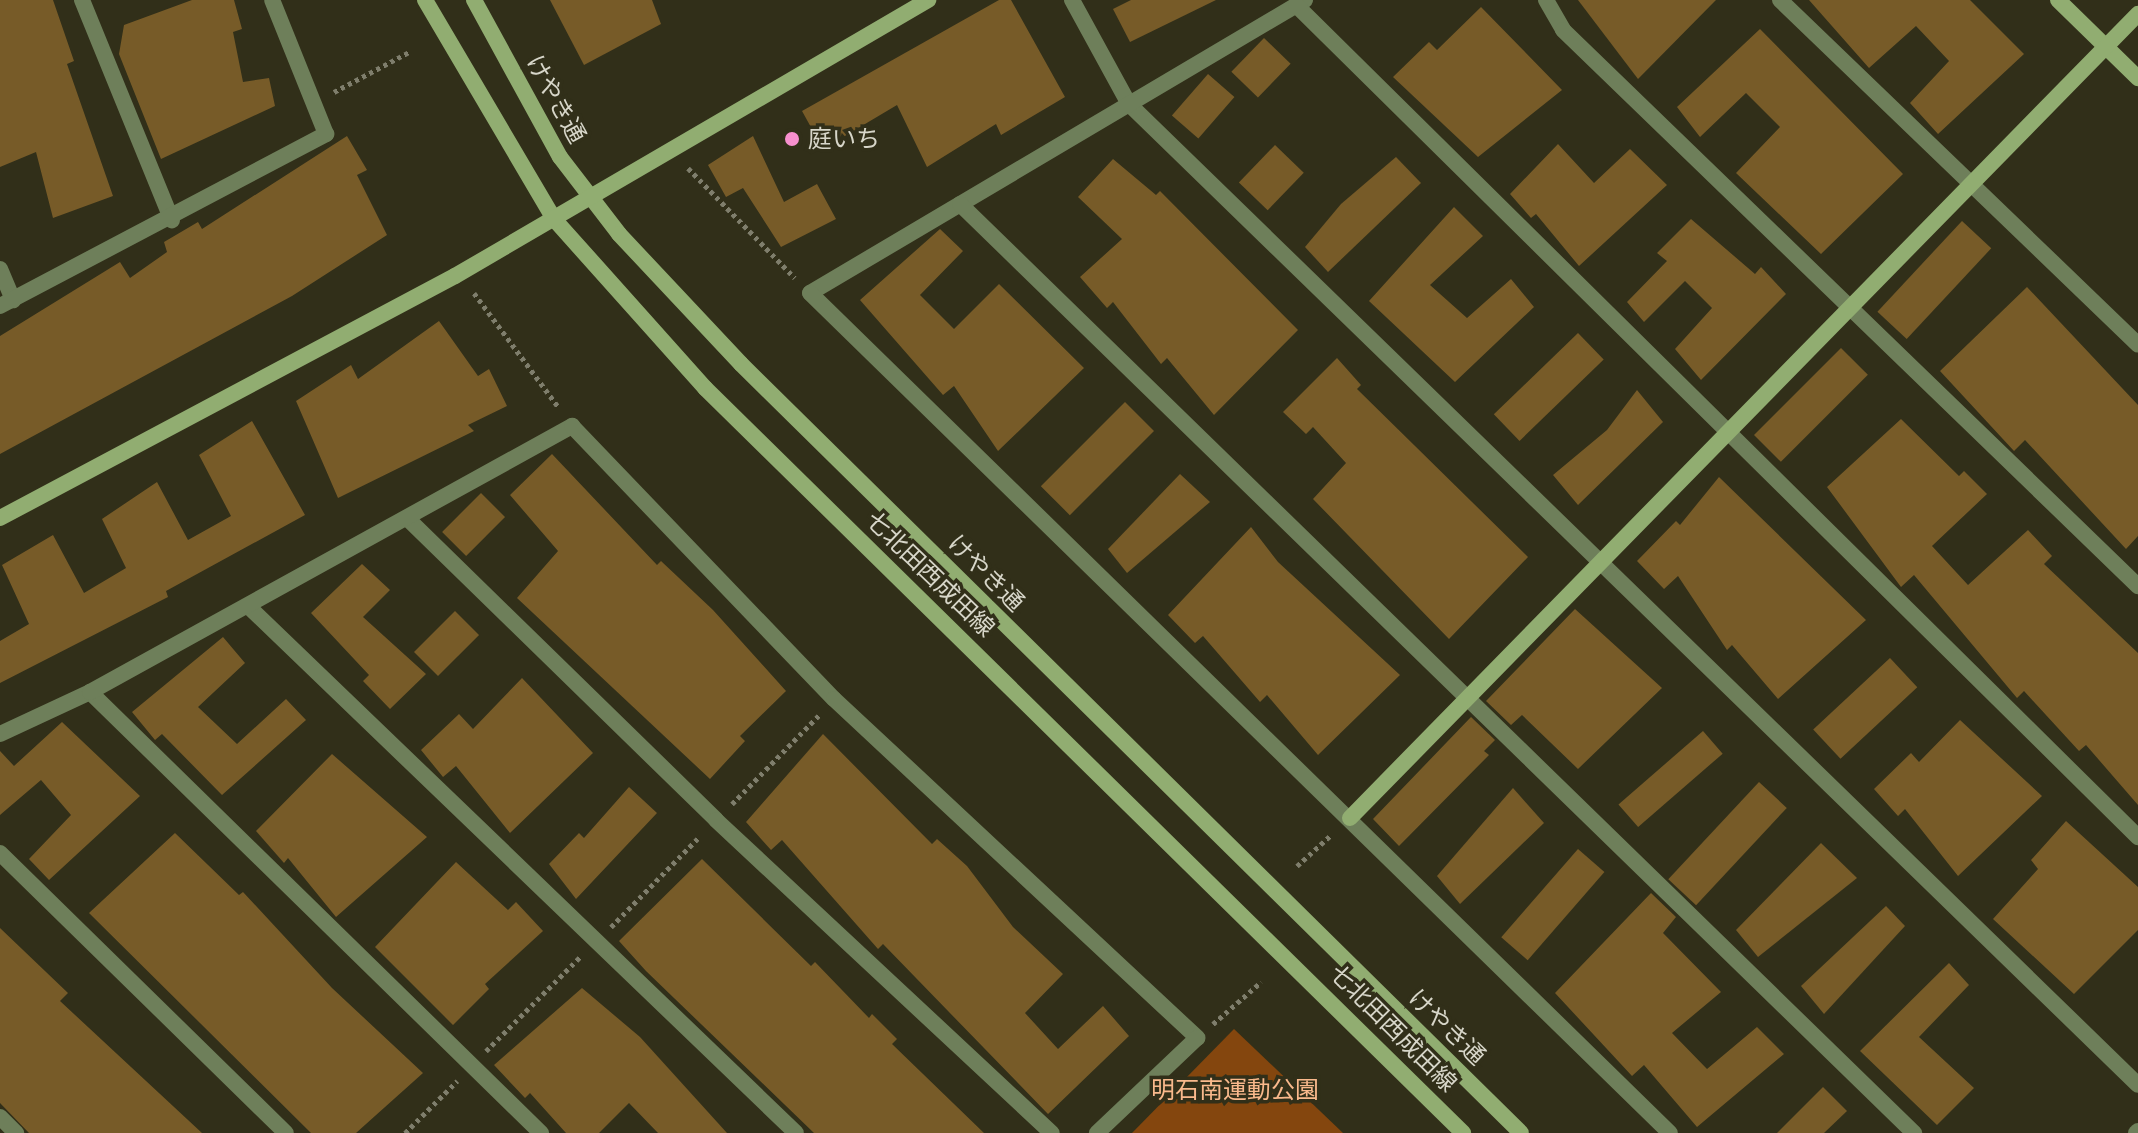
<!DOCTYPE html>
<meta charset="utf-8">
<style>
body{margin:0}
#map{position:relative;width:2138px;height:1133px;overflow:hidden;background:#312f19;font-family:Cabin,"Noto Sans JP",sans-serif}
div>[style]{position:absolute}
.green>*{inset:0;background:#84460e}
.building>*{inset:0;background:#775b28;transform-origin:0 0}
.path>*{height:5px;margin-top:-2.5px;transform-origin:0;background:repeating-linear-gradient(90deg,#7f7e6c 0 4px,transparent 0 8px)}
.street>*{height:16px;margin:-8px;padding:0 8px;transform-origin:8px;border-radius:8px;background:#6e7f5a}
.secondary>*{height:16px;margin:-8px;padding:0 8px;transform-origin:8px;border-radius:8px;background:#91ad71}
.dots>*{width:22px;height:22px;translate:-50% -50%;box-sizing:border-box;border:4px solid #312f19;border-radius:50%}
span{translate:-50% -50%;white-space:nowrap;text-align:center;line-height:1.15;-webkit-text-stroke:7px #312f19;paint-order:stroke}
.street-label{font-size:24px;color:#d7d6c9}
.poi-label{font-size:24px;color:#d7d6c9}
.left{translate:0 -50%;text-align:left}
.park-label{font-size:24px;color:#f9b98c}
</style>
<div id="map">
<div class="green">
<div style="clip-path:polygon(1234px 1029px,1343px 1133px,1132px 1133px)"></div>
</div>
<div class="building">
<div style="clip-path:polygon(0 0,53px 0,74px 61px,67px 64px,113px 196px,53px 218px,36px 152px,0 167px)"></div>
<div style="clip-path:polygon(192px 0,234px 0,242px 29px,233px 32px,243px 82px,269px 78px,275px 106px,161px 159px,119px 54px,124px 25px)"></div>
<div style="clip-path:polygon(550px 0,652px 0,661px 24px,584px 65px)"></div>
<div style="clip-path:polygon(999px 0,1011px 0,1065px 97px,1001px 135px,996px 124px,927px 167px,897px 105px,823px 149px,802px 111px)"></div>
<div style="clip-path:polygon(1131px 0,1216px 0,1130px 42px,1113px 9px)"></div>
<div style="clip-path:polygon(1578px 0,1716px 0,1638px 79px)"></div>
<div style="clip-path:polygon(1809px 0,1970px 0,2024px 54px,1938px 134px,1910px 103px,1949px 61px,1916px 26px,1869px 68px)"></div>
<div style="clip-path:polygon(1481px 7px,1562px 90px,1478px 157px,1393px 77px,1429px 42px,1437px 50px)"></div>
<div style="clip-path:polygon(1760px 29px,1903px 174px,1821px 254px,1736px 173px,1780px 127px,1746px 93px,1700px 137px,1677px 107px)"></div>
<div style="left:1264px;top:38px;width:37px;height:47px;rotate:44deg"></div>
<div style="left:1208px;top:74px;width:35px;height:55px;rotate:41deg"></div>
<div style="clip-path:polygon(347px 136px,367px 170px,357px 175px,387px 235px,292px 296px,0 454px,0 336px,120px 262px,130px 278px,167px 252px,164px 242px,198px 222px,202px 229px)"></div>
<div style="clip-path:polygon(753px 136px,784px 202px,817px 184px,836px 219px,781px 247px,743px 188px,726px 197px,708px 165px)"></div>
<div style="clip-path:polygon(1558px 144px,1594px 183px,1630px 149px,1667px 185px,1579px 266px,1536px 214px,1531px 218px,1510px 194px)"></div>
<div style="left:1275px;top:145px;width:40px;height:52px;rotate:44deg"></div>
<div style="clip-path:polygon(1396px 157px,1421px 183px,1328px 272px,1305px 247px,1341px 204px)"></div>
<div style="clip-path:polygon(1113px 159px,1156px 195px,1160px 191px,1298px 330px,1214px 415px,1167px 358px,1161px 364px,1113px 302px,1107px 308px,1080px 277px,1122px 239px,1078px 197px)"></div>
<div style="clip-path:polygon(1454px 207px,1483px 236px,1430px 285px,1467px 318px,1511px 279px,1534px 307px,1455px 382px,1369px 301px)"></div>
<div style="clip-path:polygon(1691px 219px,1755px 274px,1761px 267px,1786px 294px,1701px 380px,1675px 349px,1712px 308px,1685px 281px,1644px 322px,1627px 302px,1667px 261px,1657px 253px)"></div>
<div style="left:1962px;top:221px;width:40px;height:124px;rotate:43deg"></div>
<div style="clip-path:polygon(940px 229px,963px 251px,920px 295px,954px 329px,999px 284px,1084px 368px,998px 451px,954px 386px,943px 395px,860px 300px)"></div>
<div style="clip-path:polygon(2027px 287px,2138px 405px,2138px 536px,2126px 549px,2025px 440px,2014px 451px,1940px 371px)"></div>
<div style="clip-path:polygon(439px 321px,478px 376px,489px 369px,507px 406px,468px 425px,474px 431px,338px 498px,296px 401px,351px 365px,358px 379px)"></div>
<div style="left:1578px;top:333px;width:37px;height:117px;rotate:46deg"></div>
<div style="left:1841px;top:348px;width:38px;height:123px;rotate:45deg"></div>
<div style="clip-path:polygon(1337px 358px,1361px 385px,1357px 389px,1528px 557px,1449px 639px,1313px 499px,1346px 463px,1313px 427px,1306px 434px,1283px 412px)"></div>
<div style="clip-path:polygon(1637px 390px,1663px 422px,1578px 505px,1553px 475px,1607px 430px)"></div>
<div style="left:1125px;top:402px;width:41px;height:119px;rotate:45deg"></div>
<div style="clip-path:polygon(1901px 419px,1959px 476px,1964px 471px,1987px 494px,1932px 546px,1968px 585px,2028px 530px,2052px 556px,2044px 564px,2138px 653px,2138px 805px,2086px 745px,2079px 751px,2024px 691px,2017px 698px,1914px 575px,1901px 587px,1827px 487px)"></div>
<div style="clip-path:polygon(252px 421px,305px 515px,166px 591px,168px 597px,0 683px,0 641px,29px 624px,2px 565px,53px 535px,84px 593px,126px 568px,102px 519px,157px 482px,188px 540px,231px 516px,199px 455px)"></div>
<div style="clip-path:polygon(552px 454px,657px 565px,661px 561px,713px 610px,786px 691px,740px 736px,745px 741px,710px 779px,517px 598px,558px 551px,510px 495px)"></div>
<div style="clip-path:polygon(1180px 474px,1210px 502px,1127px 573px,1108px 549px)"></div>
<div style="clip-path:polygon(1719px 477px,1866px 620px,1778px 699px,1732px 645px,1727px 650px,1678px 576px,1664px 589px,1637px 561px,1676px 521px,1680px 525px)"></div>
<div style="left:481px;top:493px;width:34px;height:55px;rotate:45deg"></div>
<div style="clip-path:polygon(1251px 527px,1278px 562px,1400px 675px,1318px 755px,1267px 695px,1260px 702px,1203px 636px,1195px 643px,1168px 615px)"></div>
<div style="clip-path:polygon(362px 564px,390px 590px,363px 617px,426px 674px,390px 709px,363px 681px,369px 675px,311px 613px)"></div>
<div style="clip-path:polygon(1575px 609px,1662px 688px,1578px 769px,1522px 715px,1511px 725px,1486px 701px)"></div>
<div style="left:455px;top:611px;width:34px;height:58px;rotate:45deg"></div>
<div style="clip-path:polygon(223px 637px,245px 663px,198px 707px,237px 744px,286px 699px,306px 720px,222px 795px,162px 734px,155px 740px,132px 712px)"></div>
<div style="left:1890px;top:658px;width:40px;height:105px;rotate:47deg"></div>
<div style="clip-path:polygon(522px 678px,593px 753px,510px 833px,456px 766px,443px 777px,421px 750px,459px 714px,473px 729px)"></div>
<div style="clip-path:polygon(1471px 717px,1495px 740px,1484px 751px,1489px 755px,1399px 846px,1373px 819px)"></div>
<div style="clip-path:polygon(1960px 720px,2042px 796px,1958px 876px,1905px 809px,1898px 816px,1874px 789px,1911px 753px,1919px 762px)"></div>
<div style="clip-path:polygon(62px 722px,140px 796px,49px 880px,29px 859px,71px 815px,41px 780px,0 815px,0 751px,14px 766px)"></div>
<div style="left:1703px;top:731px;width:30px;height:112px;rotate:49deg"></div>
<div style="clip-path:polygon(823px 734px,932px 844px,937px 839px,967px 866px,1013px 927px,1063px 974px,1025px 1013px,1058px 1049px,1103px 1006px,1129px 1036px,1048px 1114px,883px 944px,878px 949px,782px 840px,771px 850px,746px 822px)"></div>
<div style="clip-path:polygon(332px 754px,427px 837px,336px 917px,288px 858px,284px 863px,256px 831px)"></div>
<div style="left:1759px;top:782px;width:38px;height:133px;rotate:43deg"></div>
<div style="clip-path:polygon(629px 787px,657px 813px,576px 899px,549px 864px,579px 833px,584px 838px)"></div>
<div style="clip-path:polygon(1513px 788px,1544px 823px,1460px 904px,1437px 876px)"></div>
<div style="clip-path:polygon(2066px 821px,2138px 887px,2138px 930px,2074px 994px,1993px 919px,2038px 869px,2031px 860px)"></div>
<div style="clip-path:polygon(175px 833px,239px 895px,243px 892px,332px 988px,423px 1073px,356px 1133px,311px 1133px,89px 913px)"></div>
<div style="clip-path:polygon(1821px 843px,1857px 878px,1758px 957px,1736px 930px)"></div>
<div style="left:1578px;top:849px;width:35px;height:117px;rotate:41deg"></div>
<div style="clip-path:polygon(702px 859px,811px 966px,815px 962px,869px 1018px,872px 1014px,897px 1039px,892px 1044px,984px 1133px,814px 1133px,646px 971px,619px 941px)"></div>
<div style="clip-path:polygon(456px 862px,508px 910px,516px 902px,543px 931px,485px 984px,489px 989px,453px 1025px,375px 947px)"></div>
<div style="clip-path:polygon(1651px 893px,1676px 917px,1663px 933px,1721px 992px,1672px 1033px,1707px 1069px,1757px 1027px,1784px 1054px,1697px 1127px,1644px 1065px,1632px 1076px,1555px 993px)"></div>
<div style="clip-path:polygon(1886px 906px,1905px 926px,1824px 1014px,1801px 986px)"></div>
<div style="clip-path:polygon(0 928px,68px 993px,60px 1001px,202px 1133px,29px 1133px,0 1103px)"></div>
<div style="clip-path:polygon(1949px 963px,1969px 985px,1919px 1037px,1974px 1088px,1937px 1125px,1860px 1051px)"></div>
<div style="clip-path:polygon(582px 988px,640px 1037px,727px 1133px,658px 1133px,629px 1103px,599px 1133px,566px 1133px,530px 1093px,525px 1098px,494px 1065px)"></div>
<div style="clip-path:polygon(1823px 1087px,1847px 1111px,1824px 1133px,1777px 1133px)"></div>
</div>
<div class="path">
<div style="left:334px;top:92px;width:87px;rotate:-28deg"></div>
<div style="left:688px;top:168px;width:153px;rotate:45.8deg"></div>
<div style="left:474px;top:293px;width:143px;rotate:53.5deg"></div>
<div style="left:732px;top:804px;width:126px;rotate:-45.6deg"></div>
<div style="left:1297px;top:866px;width:47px;rotate:-42.4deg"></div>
<div style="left:611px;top:927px;width:126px;rotate:-45.6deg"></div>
<div style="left:1213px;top:1024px;width:64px;rotate:-41.2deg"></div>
<div style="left:486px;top:1051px;width:134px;rotate:-45deg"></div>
<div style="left:405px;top:1133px;width:74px;rotate:-45deg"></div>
</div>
<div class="street">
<div style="left:82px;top:0;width:238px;rotate:67.8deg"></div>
<div style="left:1072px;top:0;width:119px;rotate:61.3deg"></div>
<div style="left:1129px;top:104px;width:1407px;rotate:44.19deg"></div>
<div style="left:1305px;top:0;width:575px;rotate:149.38deg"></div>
<div style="left:810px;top:293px;width:1202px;rotate:44.33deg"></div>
<div style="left:1546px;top:0;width:34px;rotate:60deg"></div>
<div style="left:1563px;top:30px;width:800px;rotate:44.04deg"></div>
<div style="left:1780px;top:0;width:497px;rotate:43.9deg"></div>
<div style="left:1296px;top:5px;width:1184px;rotate:44.66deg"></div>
<div style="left:960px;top:204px;width:1332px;rotate:44.24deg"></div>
<div style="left:0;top:269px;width:34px;rotate:67deg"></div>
<div style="left:0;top:306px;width:369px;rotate:-27.8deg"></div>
<div style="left:326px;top:134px;width:144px;rotate:-111.9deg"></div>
<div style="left:409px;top:520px;width:429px;rotate:44.3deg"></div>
<div style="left:716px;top:820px;width:459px;rotate:43deg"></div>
<div style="left:248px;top:606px;width:760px;rotate:43.88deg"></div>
<div style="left:90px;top:692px;width:631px;rotate:44.36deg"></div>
<div style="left:0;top:734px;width:99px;rotate:-25deg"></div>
<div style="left:90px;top:692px;width:551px;rotate:-28.89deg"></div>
<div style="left:572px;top:426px;width:378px;rotate:46.2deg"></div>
<div style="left:834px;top:699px;width:497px;rotate:43deg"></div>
<div style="left:1197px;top:1038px;width:138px;rotate:136.5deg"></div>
<div style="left:0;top:853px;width:400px;rotate:44.4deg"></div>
<div style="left:0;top:1117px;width:23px;rotate:45deg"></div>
<div style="left:2136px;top:1133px;width:3px;rotate:-45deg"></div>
</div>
<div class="secondary">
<div style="left:425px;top:0;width:254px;rotate:59.5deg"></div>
<div style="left:554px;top:219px;width:227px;rotate:48.2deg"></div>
<div style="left:705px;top:388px;width:1063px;rotate:44.5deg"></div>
<div style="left:474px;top:0;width:179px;rotate:61.3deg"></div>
<div style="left:560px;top:157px;width:97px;rotate:52.5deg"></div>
<div style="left:619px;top:234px;width:178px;rotate:46.8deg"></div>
<div style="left:741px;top:364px;width:1095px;rotate:44.59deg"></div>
<div style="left:2058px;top:0;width:112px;rotate:44.3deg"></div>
<div style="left:0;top:518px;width:515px;rotate:-28.01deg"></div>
<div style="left:455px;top:276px;width:548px;rotate:-30.26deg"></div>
<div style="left:1350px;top:818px;width:1126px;rotate:-45.58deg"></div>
</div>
<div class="dots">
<div style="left:792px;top:139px;background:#f790ce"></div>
</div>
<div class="street-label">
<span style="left:556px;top:99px;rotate:61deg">けやき通</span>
<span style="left:986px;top:573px;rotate:45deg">けやき通</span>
<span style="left:930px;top:574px;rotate:44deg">七北田西成田線</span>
<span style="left:1447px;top:1027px;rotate:44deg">けやき通</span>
<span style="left:1393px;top:1028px;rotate:45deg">七北田西成田線</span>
</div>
<div class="poi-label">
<span class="left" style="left:808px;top:139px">庭いち</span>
</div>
<div class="park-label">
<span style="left:1235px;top:1090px">明石南運動公園</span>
</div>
</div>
